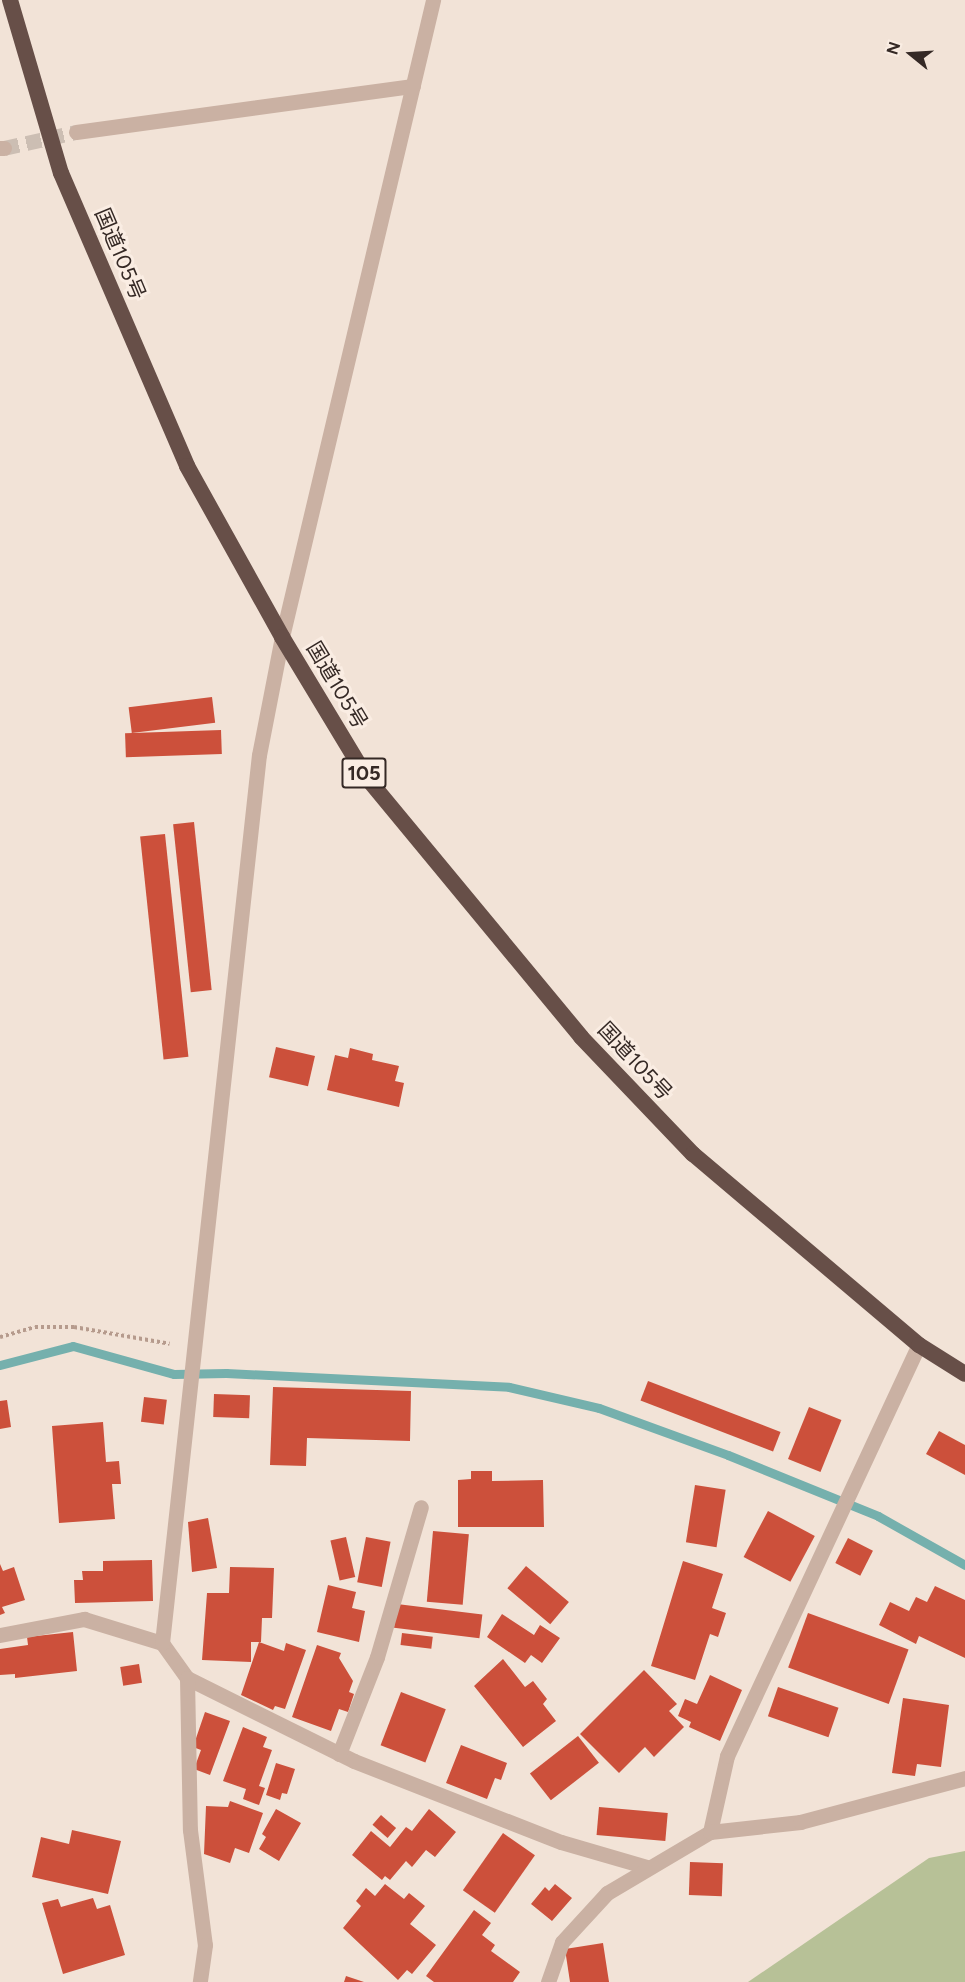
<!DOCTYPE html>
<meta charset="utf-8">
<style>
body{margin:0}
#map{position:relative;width:965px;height:1982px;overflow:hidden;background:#f2e3d7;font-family:Figtree,"Noto Sans JP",sans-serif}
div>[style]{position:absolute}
.green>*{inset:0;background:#b7c197}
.stream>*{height:9px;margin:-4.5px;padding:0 4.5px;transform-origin:4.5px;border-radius:4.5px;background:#75b0ad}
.building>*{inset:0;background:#cc503b;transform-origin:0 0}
.minor-tunnel>*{height:15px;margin-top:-7.5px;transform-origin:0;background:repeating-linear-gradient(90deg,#ccbeb3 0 15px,transparent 0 23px)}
.path>*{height:4px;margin-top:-2px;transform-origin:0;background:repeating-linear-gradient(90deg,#b69b8d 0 3px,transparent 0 6px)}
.minor>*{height:15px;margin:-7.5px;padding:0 7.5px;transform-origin:7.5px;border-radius:7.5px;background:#cab1a3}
.trunk>*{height:16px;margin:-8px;padding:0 8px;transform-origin:8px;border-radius:8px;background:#674f48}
span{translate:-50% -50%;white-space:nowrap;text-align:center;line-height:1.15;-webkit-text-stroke:6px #faede3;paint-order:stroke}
.shield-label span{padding:2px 4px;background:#faede3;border:2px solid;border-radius:4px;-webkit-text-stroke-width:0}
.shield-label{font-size:20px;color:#352925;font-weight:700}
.street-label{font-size:21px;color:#352925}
.north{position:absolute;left:881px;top:24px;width:60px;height:60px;-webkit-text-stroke:4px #faede3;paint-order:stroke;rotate:288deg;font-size:16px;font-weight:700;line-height:24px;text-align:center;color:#352925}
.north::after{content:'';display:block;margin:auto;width:21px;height:27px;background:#352925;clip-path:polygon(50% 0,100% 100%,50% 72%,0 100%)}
</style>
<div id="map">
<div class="green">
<div style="clip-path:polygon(965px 1851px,965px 1982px,748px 1982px,929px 1858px)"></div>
</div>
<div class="stream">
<div style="left:0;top:1365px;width:75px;rotate:-14.6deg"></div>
<div style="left:73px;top:1346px;width:105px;rotate:15.5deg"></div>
<div style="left:174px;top:1374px;width:52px;rotate:-1.1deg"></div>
<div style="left:226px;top:1373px;width:283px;rotate:2.8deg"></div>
<div style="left:509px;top:1387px;width:92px;rotate:13.1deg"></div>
<div style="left:599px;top:1408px;width:137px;rotate:20deg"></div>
<div style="left:728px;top:1455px;width:162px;rotate:22.1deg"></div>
<div style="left:878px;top:1516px;width:100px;rotate:29.4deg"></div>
</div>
<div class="building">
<div style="left:212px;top:697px;width:26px;height:84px;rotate:83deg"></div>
<div style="left:221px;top:730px;width:24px;height:96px;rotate:88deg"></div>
<div style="left:194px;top:822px;width:169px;height:21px;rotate:84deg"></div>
<div style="left:165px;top:834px;width:224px;height:25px;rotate:84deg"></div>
<div style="left:276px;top:1047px;width:40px;height:31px;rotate:13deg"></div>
<div style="clip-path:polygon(350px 1048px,373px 1054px,372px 1060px,399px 1066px,395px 1081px,404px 1083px,399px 1107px,327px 1090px,335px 1055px,348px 1058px)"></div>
<div style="left:648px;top:1381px;width:142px;height:21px;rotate:21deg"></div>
<div style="clip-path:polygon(273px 1387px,411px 1391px,410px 1441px,307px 1438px,306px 1466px,270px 1465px)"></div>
<div style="left:214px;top:1394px;width:36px;height:23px;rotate:2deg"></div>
<div style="left:144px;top:1397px;width:23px;height:25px;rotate:7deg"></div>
<div style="clip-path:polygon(7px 1400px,11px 1427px,0 1429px,0 1401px)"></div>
<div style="left:809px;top:1407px;width:35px;height:56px;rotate:22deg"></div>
<div style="clip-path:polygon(103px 1422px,106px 1462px,119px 1461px,121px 1484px,112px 1484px,115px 1519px,59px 1523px,52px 1426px)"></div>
<div style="clip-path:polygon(939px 1431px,965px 1445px,965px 1475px,926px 1454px)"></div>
<div style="clip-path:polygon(471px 1471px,492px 1471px,492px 1481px,543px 1480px,544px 1527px,458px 1527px,458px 1480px,471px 1479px)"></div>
<div style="left:695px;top:1485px;width:31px;height:58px;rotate:9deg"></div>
<div style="left:768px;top:1511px;width:53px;height:52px;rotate:28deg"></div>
<div style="clip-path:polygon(208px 1518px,217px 1568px,192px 1572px,188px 1522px)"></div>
<div style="left:433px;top:1531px;width:36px;height:71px;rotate:5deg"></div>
<div style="left:346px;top:1537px;width:41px;height:16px;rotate:77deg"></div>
<div style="left:366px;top:1537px;width:25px;height:46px;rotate:11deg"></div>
<div style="left:848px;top:1538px;width:28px;height:28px;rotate:27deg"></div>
<div style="clip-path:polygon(152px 1560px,153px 1601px,75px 1603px,74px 1580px,83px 1580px,82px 1571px,103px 1571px,103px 1561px)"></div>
<div style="clip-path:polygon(683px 1561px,723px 1574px,712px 1608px,726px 1613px,718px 1637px,710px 1634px,695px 1680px,651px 1666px)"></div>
<div style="clip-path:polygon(0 1564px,3px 1571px,14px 1567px,25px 1600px,2px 1607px,5px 1613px,0 1615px)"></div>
<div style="left:526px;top:1566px;width:56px;height:29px;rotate:40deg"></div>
<div style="clip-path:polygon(230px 1567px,274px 1568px,272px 1618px,262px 1618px,261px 1642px,251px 1642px,251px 1662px,202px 1660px,207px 1593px,229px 1593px)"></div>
<div style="clip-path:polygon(328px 1585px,356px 1592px,352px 1608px,365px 1611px,359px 1642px,317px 1632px)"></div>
<div style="clip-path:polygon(935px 1586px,965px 1600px,965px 1658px,919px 1636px,916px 1644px,879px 1625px,890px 1602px,909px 1611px,916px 1597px,927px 1602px)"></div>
<div style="left:397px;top:1604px;width:86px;height:24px;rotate:7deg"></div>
<div style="left:808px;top:1613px;width:107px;height:58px;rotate:20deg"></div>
<div style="clip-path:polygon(502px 1614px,534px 1635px,540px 1625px,560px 1638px,542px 1663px,531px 1655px,525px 1663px,487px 1637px)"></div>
<div style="clip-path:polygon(73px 1632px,77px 1671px,15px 1678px,15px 1674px,0 1675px,0 1649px,28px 1645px,27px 1637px)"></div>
<div style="left:402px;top:1633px;width:31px;height:12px;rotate:7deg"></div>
<div style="clip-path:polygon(259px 1642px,284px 1651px,286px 1643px,306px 1650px,285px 1709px,275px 1706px,273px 1710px,241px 1695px)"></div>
<div style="clip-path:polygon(317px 1645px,341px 1653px,339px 1658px,353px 1681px,349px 1692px,354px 1694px,348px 1712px,339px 1709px,331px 1731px,292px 1717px)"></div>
<div style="clip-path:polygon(503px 1659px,525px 1687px,533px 1681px,547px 1699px,543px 1704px,556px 1721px,523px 1747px,474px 1686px)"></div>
<div style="left:139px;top:1664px;width:19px;height:19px;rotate:81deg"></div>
<div style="clip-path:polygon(644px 1670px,677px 1704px,669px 1711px,684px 1727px,654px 1757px,645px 1747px,619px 1773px,580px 1734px)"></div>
<div style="clip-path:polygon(710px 1675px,742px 1690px,720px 1741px,689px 1727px,691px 1722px,678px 1716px,685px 1699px,697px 1704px)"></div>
<div style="left:778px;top:1687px;width:64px;height:31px;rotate:19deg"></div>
<div style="left:401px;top:1692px;width:48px;height:57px;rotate:21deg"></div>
<div style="clip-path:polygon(903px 1698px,949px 1705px,941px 1767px,917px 1764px,915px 1776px,892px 1773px)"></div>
<div style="clip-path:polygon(205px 1712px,230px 1721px,210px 1775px,194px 1769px,201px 1750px,193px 1747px)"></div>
<div style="clip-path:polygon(243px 1727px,267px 1737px,263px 1747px,272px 1750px,259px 1786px,265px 1788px,259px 1805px,243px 1799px,246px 1789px,223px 1781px)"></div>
<div style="left:578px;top:1736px;width:34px;height:61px;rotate:52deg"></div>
<div style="clip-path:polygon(461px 1745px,507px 1763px,501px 1780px,495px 1778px,487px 1799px,446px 1783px)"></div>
<div style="clip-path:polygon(276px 1763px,295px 1769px,287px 1794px,282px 1793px,280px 1800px,266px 1795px)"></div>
<div style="clip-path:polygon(230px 1801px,263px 1813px,249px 1853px,235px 1848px,230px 1863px,204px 1854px,206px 1806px,228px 1807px)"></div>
<div style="left:599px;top:1807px;width:69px;height:28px;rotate:5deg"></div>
<div style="clip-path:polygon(276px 1809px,301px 1823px,279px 1861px,259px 1849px,266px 1837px,262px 1834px)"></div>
<div style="clip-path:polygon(429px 1809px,456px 1832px,435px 1857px,426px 1850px,412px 1867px,406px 1861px,390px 1880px,385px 1876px,382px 1880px,352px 1855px,371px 1831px,390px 1847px,406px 1827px,412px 1831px)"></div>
<div style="left:381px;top:1815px;width:20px;height:13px;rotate:41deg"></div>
<div style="clip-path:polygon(72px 1830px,121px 1841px,108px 1894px,32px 1877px,41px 1837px,69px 1844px)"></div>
<div style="left:503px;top:1833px;width:39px;height:70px;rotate:35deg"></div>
<div style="left:690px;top:1862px;width:33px;height:33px;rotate:2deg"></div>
<div style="clip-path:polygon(385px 1884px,404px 1899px,409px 1893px,425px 1906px,410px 1924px,436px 1945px,412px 1974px,407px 1970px,398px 1980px,343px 1928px,361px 1906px,356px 1901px,366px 1888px,375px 1896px)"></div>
<div style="clip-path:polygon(555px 1884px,572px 1898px,552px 1921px,531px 1904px,545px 1887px,549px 1891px)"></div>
<div style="clip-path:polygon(93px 1898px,97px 1909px,110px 1905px,125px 1955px,63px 1974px,42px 1903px,58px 1899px,61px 1907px)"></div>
<div style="clip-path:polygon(474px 1910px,491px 1923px,482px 1935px,495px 1945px,491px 1951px,520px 1972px,513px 1982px,434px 1982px,426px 1976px)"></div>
<div style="clip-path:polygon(603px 1943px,609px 1982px,570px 1982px,565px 1949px)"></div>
<div style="clip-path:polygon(346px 1976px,364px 1982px,344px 1982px)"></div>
</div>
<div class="minor-tunnel">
<div style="left:4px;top:148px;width:74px;rotate:-12.5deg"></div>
</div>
<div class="path">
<div style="left:0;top:1337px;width:36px;rotate:-16deg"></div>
<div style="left:35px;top:1327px;width:39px"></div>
<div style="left:74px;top:1327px;width:97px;rotate:10deg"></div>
</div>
<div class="minor">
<div style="left:76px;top:132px;width:340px;rotate:-7.8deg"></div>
<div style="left:0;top:148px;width:4px"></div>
<div style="left:0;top:1635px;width:86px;rotate:-10.8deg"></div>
<div style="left:84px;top:1619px;width:82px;rotate:17.1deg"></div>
<div style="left:162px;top:1643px;width:43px;rotate:54.5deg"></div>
<div style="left:187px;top:1678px;width:186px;rotate:26.4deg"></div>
<div style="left:354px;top:1761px;width:222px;rotate:21.4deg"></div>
<div style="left:561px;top:1842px;width:90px;rotate:16.2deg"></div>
<div style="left:162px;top:1643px;width:893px;rotate:-83.77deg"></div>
<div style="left:259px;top:755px;width:120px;rotate:-79deg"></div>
<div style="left:282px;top:637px;width:655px;rotate:-76.66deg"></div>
<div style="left:187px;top:1678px;width:152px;rotate:88.9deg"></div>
<div style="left:190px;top:1830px;width:116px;rotate:82.6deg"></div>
<div style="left:205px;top:1945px;width:37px;rotate:98deg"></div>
<div style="left:339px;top:1754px;width:104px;rotate:-68.6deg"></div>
<div style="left:377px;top:1657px;width:156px;rotate:-73.7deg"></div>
<div style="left:710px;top:1832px;width:78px;rotate:-77.4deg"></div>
<div style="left:727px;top:1756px;width:454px;rotate:-65deg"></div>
<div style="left:548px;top:1982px;width:42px;rotate:-70.7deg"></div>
<div style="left:562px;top:1942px;width:67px;rotate:-47.4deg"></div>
<div style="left:607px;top:1893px;width:120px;rotate:-30.6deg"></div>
<div style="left:710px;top:1832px;width:91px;rotate:-6.3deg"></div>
<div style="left:800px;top:1822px;width:171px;rotate:-14.9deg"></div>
</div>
<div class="trunk">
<div style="left:10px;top:0;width:180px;rotate:73.6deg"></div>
<div style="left:61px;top:173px;width:319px;rotate:66.7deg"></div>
<div style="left:187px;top:466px;width:196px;rotate:60.9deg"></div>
<div style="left:282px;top:637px;width:165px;rotate:58.9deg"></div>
<div style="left:367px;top:778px;width:336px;rotate:50.4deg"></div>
<div style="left:581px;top:1037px;width:162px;rotate:46.3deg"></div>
<div style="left:693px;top:1154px;width:296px;rotate:40.2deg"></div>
<div style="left:919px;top:1345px;width:54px;rotate:32.2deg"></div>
</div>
<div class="shield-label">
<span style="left:364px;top:773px">105</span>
</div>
<div class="street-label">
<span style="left:120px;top:254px;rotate:67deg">国道105号</span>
<span style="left:337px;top:685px;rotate:59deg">国道105号</span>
<span style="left:635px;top:1061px;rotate:47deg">国道105号</span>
</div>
<div class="north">N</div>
</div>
